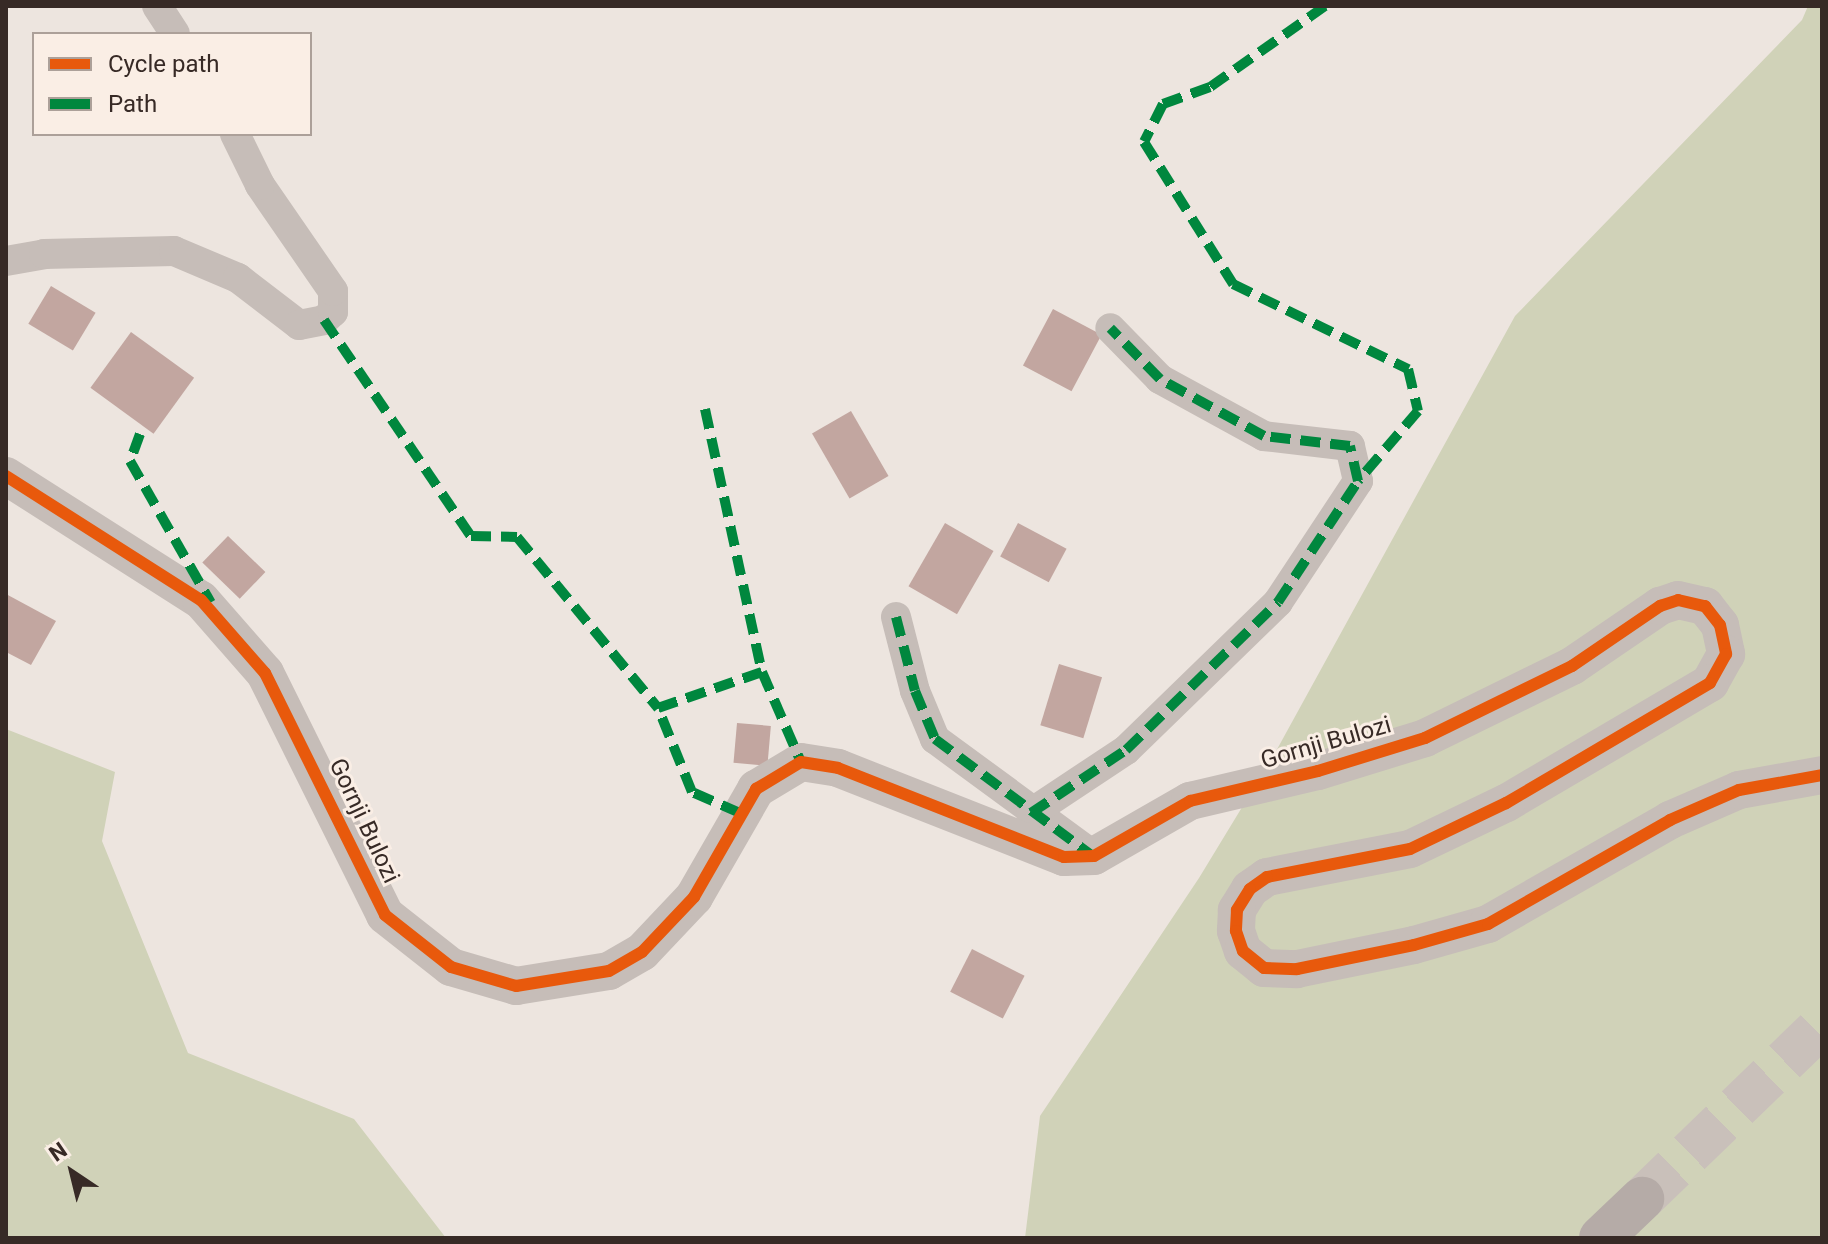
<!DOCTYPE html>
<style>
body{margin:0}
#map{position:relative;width:1828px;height:1244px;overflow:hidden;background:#ede5df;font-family:Roboto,sans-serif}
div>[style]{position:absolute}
.green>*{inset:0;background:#d0d2b8}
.building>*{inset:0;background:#c2a6a0;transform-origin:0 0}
.primary-tunnel>*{height:44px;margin-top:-22px;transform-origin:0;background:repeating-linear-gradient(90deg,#c9c0ba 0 44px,transparent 0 66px)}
.minor>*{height:30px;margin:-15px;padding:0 15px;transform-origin:15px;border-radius:15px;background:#c6bdb8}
.tertiary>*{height:38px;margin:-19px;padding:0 19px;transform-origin:19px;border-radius:19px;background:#c6bdb8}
.primary>*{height:44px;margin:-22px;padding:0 22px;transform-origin:22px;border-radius:22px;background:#b5aba7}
.quiet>*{height:10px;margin-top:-5px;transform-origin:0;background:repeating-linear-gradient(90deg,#00873e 0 20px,transparent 0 30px)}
.cycleway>*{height:12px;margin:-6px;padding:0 6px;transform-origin:6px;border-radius:6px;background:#e8590c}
span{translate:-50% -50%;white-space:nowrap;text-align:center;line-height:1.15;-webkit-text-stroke:6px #faeee5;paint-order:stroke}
.street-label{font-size:24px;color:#372a26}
.frame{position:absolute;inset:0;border:8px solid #372a26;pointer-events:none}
.legend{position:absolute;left:32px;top:32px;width:280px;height:104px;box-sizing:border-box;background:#faeee5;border:2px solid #aca099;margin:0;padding:10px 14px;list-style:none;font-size:24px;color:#372a26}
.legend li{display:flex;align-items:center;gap:16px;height:40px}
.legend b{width:40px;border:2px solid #aca099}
.north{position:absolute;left:32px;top:1132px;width:80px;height:80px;-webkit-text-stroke:6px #faeee5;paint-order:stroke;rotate:325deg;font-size:22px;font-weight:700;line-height:32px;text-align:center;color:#372a26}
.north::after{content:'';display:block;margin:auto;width:28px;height:36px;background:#372a26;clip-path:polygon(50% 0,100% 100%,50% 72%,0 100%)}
</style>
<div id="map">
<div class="green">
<div style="clip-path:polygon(1808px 6px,1822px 6px,1822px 1238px,1025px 1238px,1040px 1116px,1199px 878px,1275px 753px,1515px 316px,1802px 20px)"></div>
<div style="clip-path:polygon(6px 729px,115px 772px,102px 841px,188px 1053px,354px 1119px,446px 1238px,6px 1238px)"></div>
</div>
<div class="building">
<div style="left:51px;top:286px;width:52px;height:44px;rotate:31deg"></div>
<div style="left:1053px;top:309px;width:55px;height:64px;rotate:28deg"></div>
<div style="left:131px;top:332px;width:78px;height:69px;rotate:36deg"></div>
<div style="left:851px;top:411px;width:75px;height:45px;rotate:60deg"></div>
<div style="left:945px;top:523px;width:56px;height:73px;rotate:30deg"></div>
<div style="left:1018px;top:523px;width:55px;height:38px;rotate:28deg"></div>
<div style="left:228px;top:536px;width:52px;height:37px;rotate:44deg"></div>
<div style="clip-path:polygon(6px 594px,56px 621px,31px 665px,6px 652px)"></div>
<div style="left:1059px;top:664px;width:45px;height:64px;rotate:17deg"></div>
<div style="left:737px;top:723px;width:34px;height:40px;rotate:5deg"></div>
<div style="left:972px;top:949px;width:59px;height:48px;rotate:27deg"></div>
</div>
<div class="primary-tunnel">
<div style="left:1642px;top:1199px;width:250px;rotate:-44deg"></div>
</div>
<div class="minor">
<div style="left:157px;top:6px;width:33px;rotate:57deg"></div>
<div style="left:6px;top:261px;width:39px;rotate:-10deg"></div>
<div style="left:44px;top:254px;width:130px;rotate:-1.3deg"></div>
<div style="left:174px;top:251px;width:69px;rotate:22.9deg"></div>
<div style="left:238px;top:278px;width:77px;rotate:37.6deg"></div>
<div style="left:299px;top:325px;width:25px;rotate:-11deg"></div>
<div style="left:324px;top:320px;width:12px;rotate:-42deg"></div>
<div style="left:333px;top:312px;width:21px;rotate:-90deg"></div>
<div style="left:333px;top:291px;width:129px;rotate:-124.6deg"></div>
<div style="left:260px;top:185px;width:57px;rotate:-116.1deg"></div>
<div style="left:896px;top:617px;width:76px;rotate:75.6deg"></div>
<div style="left:915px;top:691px;width:52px;rotate:67.4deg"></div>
<div style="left:935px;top:739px;width:197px;rotate:36.3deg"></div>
<div style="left:1031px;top:813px;width:114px;rotate:-33.6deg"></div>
<div style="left:1126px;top:750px;width:212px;rotate:-44.2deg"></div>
<div style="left:1278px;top:602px;width:145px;rotate:-56.5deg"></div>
<div style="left:1358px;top:481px;width:36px;rotate:-103deg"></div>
<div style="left:1350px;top:446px;width:87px;rotate:-173.4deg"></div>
<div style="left:1264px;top:436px;width:119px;rotate:-151.3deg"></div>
<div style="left:1160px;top:379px;width:71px;rotate:-134.4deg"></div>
</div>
<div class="tertiary">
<div style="left:6px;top:476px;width:231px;rotate:32.5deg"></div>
<div style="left:201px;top:600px;width:97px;rotate:48.8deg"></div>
<div style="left:265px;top:673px;width:270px;rotate:63.6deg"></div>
<div style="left:385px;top:915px;width:84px;rotate:38.2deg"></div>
<div style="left:451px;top:967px;width:68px;rotate:16.3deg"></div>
<div style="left:516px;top:986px;width:94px;rotate:-9.2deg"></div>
<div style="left:609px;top:971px;width:38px;rotate:-30deg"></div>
<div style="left:642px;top:952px;width:76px;rotate:-46.6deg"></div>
<div style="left:694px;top:897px;width:125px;rotate:-60.1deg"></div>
<div style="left:756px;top:789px;width:52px;rotate:-31deg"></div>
<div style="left:801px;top:762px;width:37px;rotate:9deg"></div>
<div style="left:838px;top:768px;width:243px;rotate:21.5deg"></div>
<div style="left:1064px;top:857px;width:30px;rotate:-2deg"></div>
<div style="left:1094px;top:856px;width:111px;rotate:-29.8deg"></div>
<div style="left:1190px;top:801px;width:131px;rotate:-13.2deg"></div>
<div style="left:1318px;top:771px;width:112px;rotate:-17.1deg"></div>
<div style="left:1425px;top:738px;width:164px;rotate:-26.1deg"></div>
<div style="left:1572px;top:666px;width:107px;rotate:-34.3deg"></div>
<div style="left:1660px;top:606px;width:19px;rotate:-18deg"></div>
<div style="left:1678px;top:600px;width:28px;rotate:13deg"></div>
<div style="left:1705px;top:606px;width:24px;rotate:52deg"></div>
<div style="left:1720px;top:625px;width:30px;rotate:78deg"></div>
<div style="left:1726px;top:654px;width:33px;rotate:119deg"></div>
<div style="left:1710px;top:683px;width:237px;rotate:149.5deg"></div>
<div style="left:1506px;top:803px;width:106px;rotate:154.4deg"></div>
<div style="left:1410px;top:849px;width:146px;rotate:168.9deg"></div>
<div style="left:1267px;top:877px;width:21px;rotate:145deg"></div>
<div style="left:1250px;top:889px;width:25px;rotate:122deg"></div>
<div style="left:1237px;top:910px;width:21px;rotate:93deg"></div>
<div style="left:1236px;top:931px;width:21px;rotate:71deg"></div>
<div style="left:1243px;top:951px;width:27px;rotate:39deg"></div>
<div style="left:1264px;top:968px;width:33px;rotate:2deg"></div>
<div style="left:1297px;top:969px;width:119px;rotate:-11.6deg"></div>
<div style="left:1414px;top:945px;width:77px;rotate:-15.8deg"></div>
<div style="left:1488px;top:924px;width:210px;rotate:-29.7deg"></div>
<div style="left:1670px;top:820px;width:75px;rotate:-23.5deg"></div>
<div style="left:1739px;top:790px;width:84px;rotate:-10.2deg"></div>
</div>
<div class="primary">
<div style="left:1601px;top:1238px;width:57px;rotate:-43.6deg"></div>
</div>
<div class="quiet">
<div style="left:1325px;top:6px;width:141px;rotate:144.8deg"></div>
<div style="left:1210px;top:87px;width:50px;rotate:160.1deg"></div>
<div style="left:1163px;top:104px;width:42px;rotate:116.6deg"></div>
<div style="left:1144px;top:142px;width:168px;rotate:57.9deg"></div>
<div style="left:1233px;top:284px;width:195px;rotate:25.9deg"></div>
<div style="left:1408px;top:369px;width:43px;rotate:76.6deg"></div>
<div style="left:1418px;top:411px;width:92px;rotate:130.6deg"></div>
<div style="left:324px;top:320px;width:261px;rotate:55.8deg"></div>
<div style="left:471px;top:536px;width:46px;rotate:1.2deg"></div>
<div style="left:517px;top:537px;width:222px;rotate:50.5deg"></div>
<div style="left:705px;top:409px;width:269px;rotate:77.8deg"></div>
<div style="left:762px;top:672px;width:98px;rotate:66.6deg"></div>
<div style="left:140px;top:434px;width:29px;rotate:110deg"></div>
<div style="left:130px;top:461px;width:163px;rotate:60.3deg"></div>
<div style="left:896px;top:617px;width:76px;rotate:75.6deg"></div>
<div style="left:915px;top:691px;width:52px;rotate:67.4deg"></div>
<div style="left:935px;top:739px;width:193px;rotate:36.6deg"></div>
<div style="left:740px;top:813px;width:52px;rotate:-156.4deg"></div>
<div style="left:692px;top:792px;width:91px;rotate:-112deg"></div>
<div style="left:658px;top:708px;width:110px;rotate:-19.1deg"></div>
<div style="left:1031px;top:813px;width:114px;rotate:-33.6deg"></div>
<div style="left:1126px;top:750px;width:212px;rotate:-44.2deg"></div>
<div style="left:1278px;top:602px;width:145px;rotate:-56.5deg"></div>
<div style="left:1358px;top:481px;width:36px;rotate:-103deg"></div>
<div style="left:1350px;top:446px;width:87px;rotate:-173.4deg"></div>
<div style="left:1264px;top:436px;width:119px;rotate:-151.3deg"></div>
<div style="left:1160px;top:379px;width:71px;rotate:-134.4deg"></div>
</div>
<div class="cycleway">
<div style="left:6px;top:476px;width:231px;rotate:32.5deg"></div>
<div style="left:201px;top:600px;width:97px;rotate:48.8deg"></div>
<div style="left:265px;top:673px;width:270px;rotate:63.6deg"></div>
<div style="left:385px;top:915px;width:84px;rotate:38.2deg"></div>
<div style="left:451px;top:967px;width:68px;rotate:16.3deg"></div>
<div style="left:516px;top:986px;width:94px;rotate:-9.2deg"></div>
<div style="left:609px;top:971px;width:38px;rotate:-30deg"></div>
<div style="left:642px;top:952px;width:76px;rotate:-46.6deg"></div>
<div style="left:694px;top:897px;width:125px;rotate:-60.1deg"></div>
<div style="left:756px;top:789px;width:52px;rotate:-31deg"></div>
<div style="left:801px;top:762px;width:37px;rotate:9deg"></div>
<div style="left:838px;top:768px;width:243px;rotate:21.5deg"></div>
<div style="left:1064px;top:857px;width:30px;rotate:-2deg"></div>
<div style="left:1094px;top:856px;width:111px;rotate:-29.8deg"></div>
<div style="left:1190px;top:801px;width:131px;rotate:-13.2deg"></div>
<div style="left:1318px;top:771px;width:112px;rotate:-17.1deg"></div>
<div style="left:1425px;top:738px;width:164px;rotate:-26.1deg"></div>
<div style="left:1572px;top:666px;width:107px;rotate:-34.3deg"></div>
<div style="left:1660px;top:606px;width:19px;rotate:-18deg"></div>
<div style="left:1678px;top:600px;width:28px;rotate:13deg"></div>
<div style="left:1705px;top:606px;width:24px;rotate:52deg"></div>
<div style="left:1720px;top:625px;width:30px;rotate:78deg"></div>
<div style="left:1726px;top:654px;width:33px;rotate:119deg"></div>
<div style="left:1710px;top:683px;width:237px;rotate:149.5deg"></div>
<div style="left:1506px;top:803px;width:106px;rotate:154.4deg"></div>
<div style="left:1410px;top:849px;width:146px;rotate:168.9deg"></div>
<div style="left:1267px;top:877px;width:21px;rotate:145deg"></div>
<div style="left:1250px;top:889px;width:25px;rotate:122deg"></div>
<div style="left:1237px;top:910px;width:21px;rotate:93deg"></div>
<div style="left:1236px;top:931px;width:21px;rotate:71deg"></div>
<div style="left:1243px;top:951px;width:27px;rotate:39deg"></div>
<div style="left:1264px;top:968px;width:33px;rotate:2deg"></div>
<div style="left:1297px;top:969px;width:119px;rotate:-11.6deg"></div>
<div style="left:1414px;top:945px;width:77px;rotate:-15.8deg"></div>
<div style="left:1488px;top:924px;width:210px;rotate:-29.7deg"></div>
<div style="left:1670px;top:820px;width:75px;rotate:-23.5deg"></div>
<div style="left:1739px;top:790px;width:84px;rotate:-10.2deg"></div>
</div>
<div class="street-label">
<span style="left:1326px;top:743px;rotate:-16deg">Gornji Bulozi</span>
<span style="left:364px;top:821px;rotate:65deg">Gornji Bulozi</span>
</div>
<div class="frame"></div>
<ul class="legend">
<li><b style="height:10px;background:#e8590c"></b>Cycle path</li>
<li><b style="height:10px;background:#00873e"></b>Path</li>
</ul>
<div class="north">N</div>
</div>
